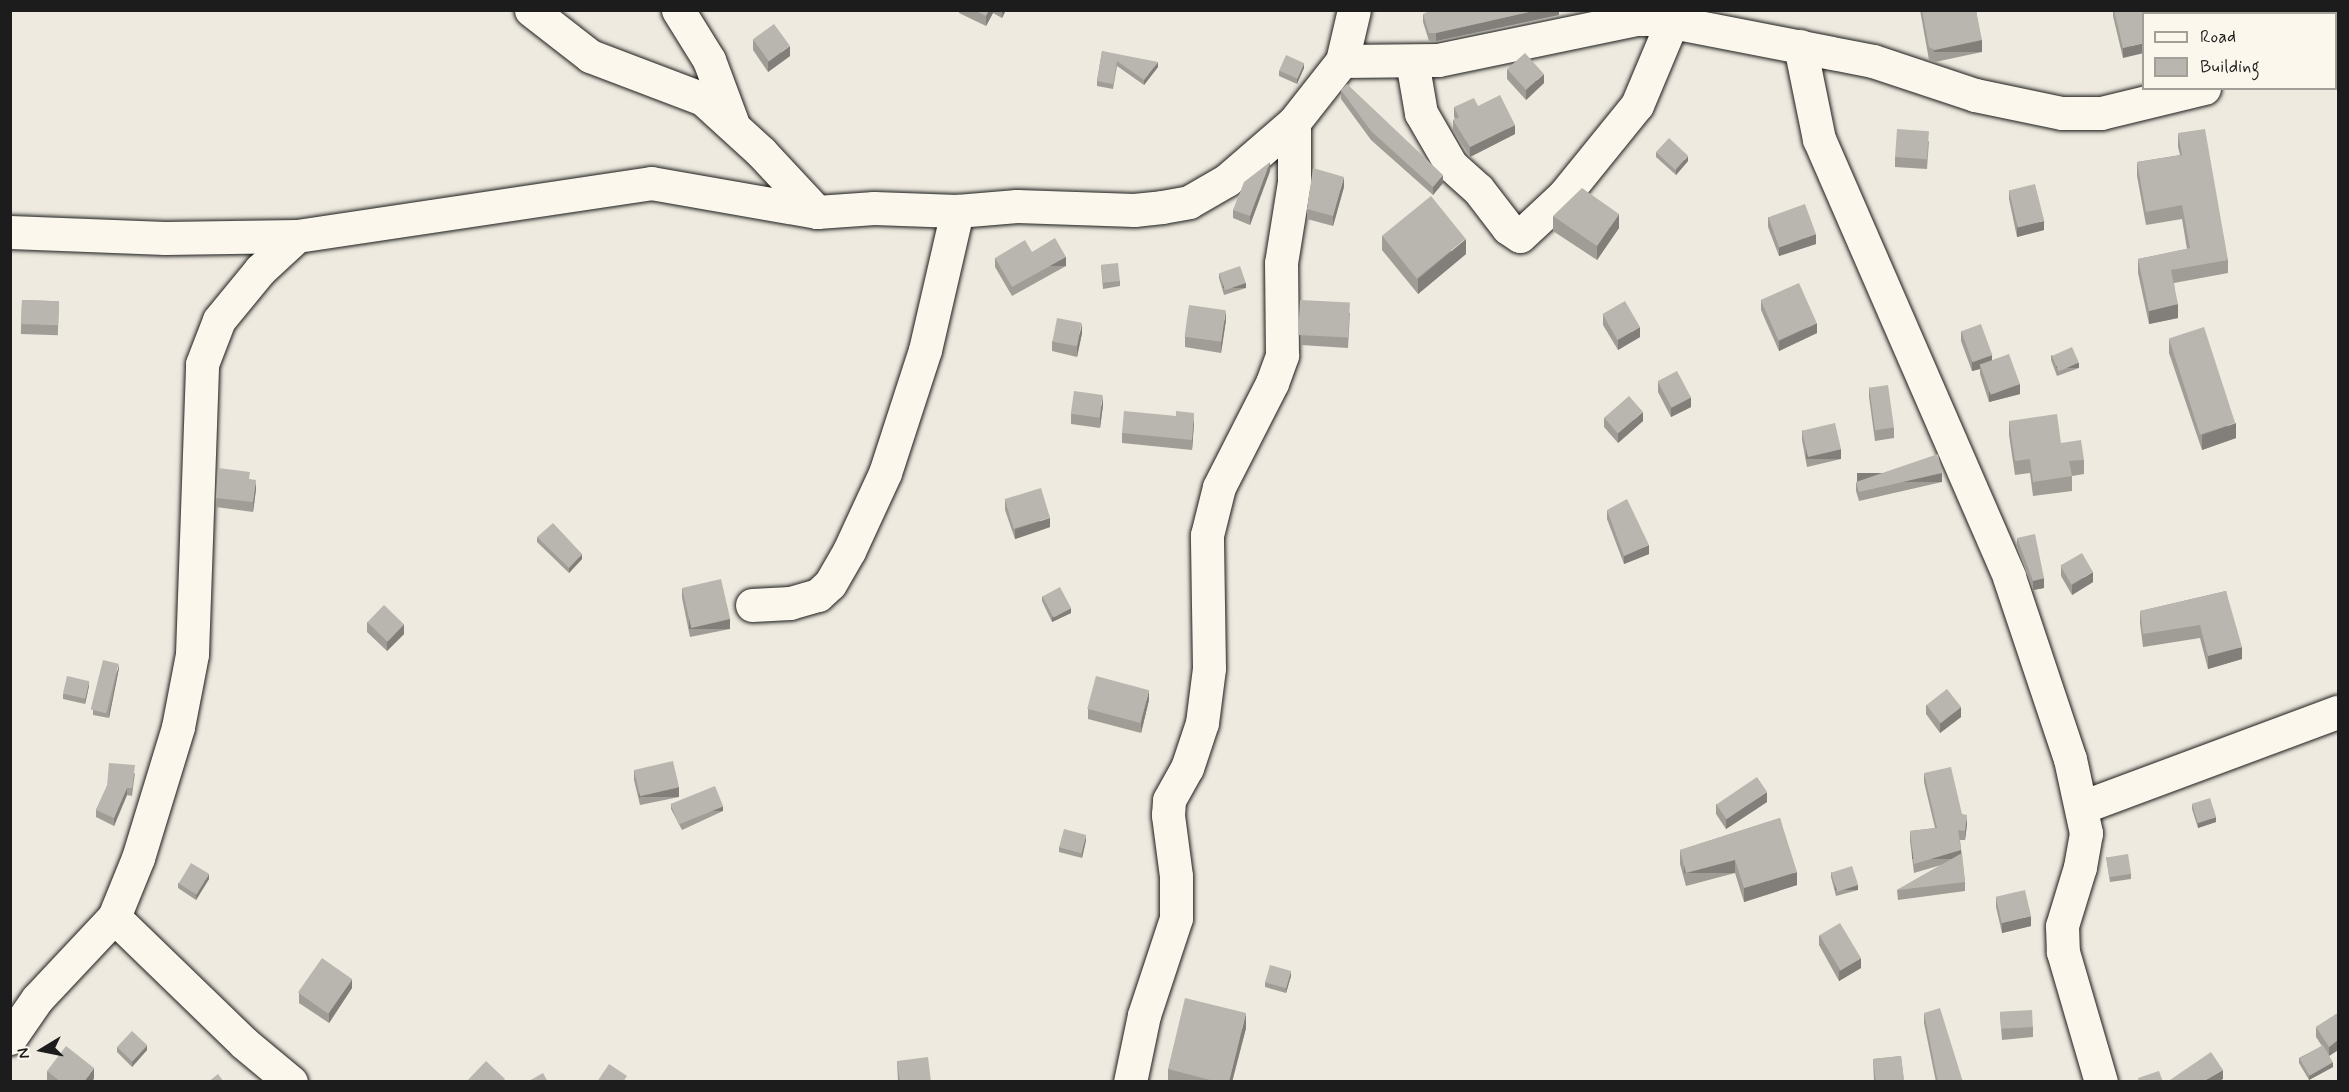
<!DOCTYPE html>
<style>
body{margin:0}
#map{position:relative;width:2349px;height:1092px;overflow:hidden;background:#eeeadf;font-family:Mynerve,sans-serif}
div>[style]{position:absolute}
.roads{filter:drop-shadow(0 0 2px #1c1c1c) drop-shadow(0 0 2px #1c1c1c)}
.minor>*{height:33px;margin:-16.5px;padding:0 16.5px;transform-origin:16.5px;border-radius:16.5px;background:#fbf7ec}
.wall>*{inset:0;background:#9f9d96;transform-origin:0 0}
.shaded-wall>*{inset:0;background:#827f7a;transform-origin:0 0}
.building>*{inset:0;background:#b9b6af;transform-origin:0 0}
span{translate:-50% -50%;white-space:nowrap;text-align:center;line-height:1.15;-webkit-text-stroke:4.5px #fbf7ec;paint-order:stroke}
.frame{position:absolute;inset:0;border:12px solid #1c1c1c;pointer-events:none}
.legend{position:absolute;left:2142px;top:12px;width:195px;height:78px;box-sizing:border-box;background:#fbf7ec;border:2px solid #a29f99;margin:0;padding:8px 10px;list-style:none;font-size:18px;color:#1c1c1c}
.legend li{display:flex;align-items:center;gap:12px;height:30px}
.legend b{width:30px;border:2px solid #a29f99}
.north{position:absolute;left:12px;top:1020px;width:60px;height:60px;-webkit-text-stroke:4px #fbf7ec;paint-order:stroke;rotate:260deg;font-size:16px;font-weight:700;line-height:24px;text-align:center;color:#1c1c1c}
.north::after{content:'';display:block;margin:auto;width:21px;height:27px;background:#1c1c1c;clip-path:polygon(50% 0,100% 100%,50% 72%,0 100%)}
</style>
<div id="map">
<div class="roads">
<div class="minor">
<div style="left:531px;top:10px;width:75px;rotate:37.9deg"></div>
<div style="left:590px;top:56px;width:121px;rotate:20.8deg"></div>
<div style="left:703px;top:99px;width:79px;rotate:42.4deg"></div>
<div style="left:761px;top:152px;width:82px;rotate:47deg"></div>
<div style="left:678px;top:10px;width:59px;rotate:58.2deg"></div>
<div style="left:709px;top:60px;width:66px;rotate:69.6deg"></div>
<div style="left:2336px;top:25px;width:3px;rotate:-45deg"></div>
<div style="left:1800px;top:46px;width:95px;rotate:78.5deg"></div>
<div style="left:1819px;top:139px;width:477px;rotate:66.5deg"></div>
<div style="left:2009px;top:577px;width:192px;rotate:71.5deg"></div>
<div style="left:2070px;top:759px;width:76px;rotate:77.8deg"></div>
<div style="left:2086px;top:833px;width:35px;rotate:100deg"></div>
<div style="left:2080px;top:867px;width:62px;rotate:107deg"></div>
<div style="left:2062px;top:926px;width:26px;rotate:88deg"></div>
<div style="left:2063px;top:952px;width:135px;rotate:73.7deg"></div>
<div style="left:1342px;top:61px;width:52px;rotate:-76.8deg"></div>
<div style="left:1412px;top:61px;width:53px;rotate:80.2deg"></div>
<div style="left:1421px;top:113px;width:60px;rotate:60deg"></div>
<div style="left:1451px;top:165px;width:36px;rotate:42deg"></div>
<div style="left:1478px;top:189px;width:49px;rotate:52.4deg"></div>
<div style="left:1508px;top:228px;width:14px;rotate:34deg"></div>
<div style="left:1520px;top:236px;width:60px;rotate:-43deg"></div>
<div style="left:1564px;top:195px;width:116px;rotate:-51deg"></div>
<div style="left:1637px;top:105px;width:88px;rotate:-67.2deg"></div>
<div style="left:10px;top:232px;width:155px;rotate:2.2deg"></div>
<div style="left:165px;top:238px;width:132px;rotate:-0.9deg"></div>
<div style="left:297px;top:236px;width:358px;rotate:-8.5deg"></div>
<div style="left:651px;top:183px;width:169px;rotate:9.9deg"></div>
<div style="left:817px;top:212px;width:57px;rotate:-4deg"></div>
<div style="left:874px;top:208px;width:83px;rotate:2.1deg"></div>
<div style="left:957px;top:211px;width:60px;rotate:-4.8deg"></div>
<div style="left:1017px;top:206px;width:117px;rotate:2deg"></div>
<div style="left:1134px;top:210px;width:28px;rotate:-6deg"></div>
<div style="left:1162px;top:207px;width:27px;rotate:-10deg"></div>
<div style="left:1189px;top:202px;width:44px;rotate:-30.1deg"></div>
<div style="left:1227px;top:180px;width:89px;rotate:-40.9deg"></div>
<div style="left:1294px;top:122px;width:78px;rotate:-51.8deg"></div>
<div style="left:1342px;top:61px;width:96px;rotate:-0.6deg"></div>
<div style="left:1438px;top:60px;width:202px;rotate:-11.7deg"></div>
<div style="left:1636px;top:19px;width:21px"></div>
<div style="left:1657px;top:19px;width:220px;rotate:11deg"></div>
<div style="left:1873px;top:61px;width:108px;rotate:18.4deg"></div>
<div style="left:1975px;top:95px;width:89px;rotate:11.7deg"></div>
<div style="left:2062px;top:113px;width:39px"></div>
<div style="left:2101px;top:113px;width:106px;rotate:-13.6deg"></div>
<div style="left:752px;top:605px;width:38px;rotate:-3deg"></div>
<div style="left:790px;top:603px;width:29px;rotate:-16deg"></div>
<div style="left:818px;top:595px;width:16px;rotate:-43deg"></div>
<div style="left:830px;top:584px;width:38px;rotate:-60deg"></div>
<div style="left:849px;top:551px;width:86px;rotate:-65.2deg"></div>
<div style="left:885px;top:473px;width:129px;rotate:-72deg"></div>
<div style="left:925px;top:350px;width:143px;rotate:-77deg"></div>
<div style="left:2082px;top:807px;width:273px;rotate:-20.4deg"></div>
<div style="left:114px;top:917px;width:181px;rotate:44.1deg"></div>
<div style="left:244px;top:1043px;width:61px;rotate:39.7deg"></div>
<div style="left:10px;top:1038px;width:47px;rotate:-55.3deg"></div>
<div style="left:37px;top:999px;width:112px;rotate:-46.8deg"></div>
<div style="left:114px;top:917px;width:64px;rotate:-67.9deg"></div>
<div style="left:138px;top:858px;width:137px;rotate:-73deg"></div>
<div style="left:178px;top:727px;width:74px;rotate:-79.1deg"></div>
<div style="left:192px;top:654px;width:290px;rotate:-88deg"></div>
<div style="left:202px;top:364px;width:47px;rotate:-68.9deg"></div>
<div style="left:219px;top:320px;width:65px;rotate:-50.6deg"></div>
<div style="left:260px;top:270px;width:50px;rotate:-42.6deg"></div>
<div style="left:1130px;top:1082px;width:68px;rotate:-78.2deg"></div>
<div style="left:1144px;top:1015px;width:102px;rotate:-71.7deg"></div>
<div style="left:1176px;top:918px;width:42px;rotate:-90deg"></div>
<div style="left:1176px;top:876px;width:62px;rotate:-97.5deg"></div>
<div style="left:1168px;top:815px;width:15px;rotate:-86deg"></div>
<div style="left:1169px;top:800px;width:37px;rotate:-61deg"></div>
<div style="left:1187px;top:768px;width:47px;rotate:-71.6deg"></div>
<div style="left:1202px;top:723px;width:55px;rotate:-82.7deg"></div>
<div style="left:1209px;top:668px;width:133px;rotate:-90.9deg"></div>
<div style="left:1207px;top:535px;width:49px;rotate:-76deg"></div>
<div style="left:1219px;top:487px;width:117px;rotate:-63deg"></div>
<div style="left:1272px;top:383px;width:30px;rotate:-70deg"></div>
<div style="left:1282px;top:355px;width:92px;rotate:-90.6deg"></div>
<div style="left:1281px;top:263px;width:82px;rotate:-80.9deg"></div>
<div style="left:1294px;top:182px;width:60px;rotate:-90deg"></div>
</div>
</div>
<div class="wall">
<div style="clip-path:polygon(959px 10px,1006px 10px,1002px 18px,993px 13px,986px 26px,959px 13px)"></div>
<div style="clip-path:polygon(1559px 10px,1559px 15px,1436px 41px,1429px 41px,1423px 22px,1423px 14px,1462px 12px)"></div>
<div style="clip-path:polygon(1920px 10px,1976px 10px,1982px 52px,1935px 62px,1929px 60px)"></div>
<div style="clip-path:polygon(2113px 10px,2155px 10px,2123px 58px,2113px 16px)"></div>
<div style="clip-path:polygon(753px 40px,790px 56px,768px 72px,753px 50px)"></div>
<div style="clip-path:polygon(1102px 51px,1158px 67px,1144px 85px,1117px 66px,1113px 89px,1097px 86px,1097px 81px)"></div>
<div style="clip-path:polygon(1304px 68px,1297px 84px,1279px 76px,1279px 71px)"></div>
<div style="clip-path:polygon(1507px 69px,1544px 83px,1526px 100px,1507px 79px)"></div>
<div style="clip-path:polygon(1341px 90px,1443px 183px,1433px 195px,1371px 140px,1341px 99px)"></div>
<div style="clip-path:polygon(1478px 106px,1515px 134px,1470px 157px,1453px 130px,1453px 120px,1455px 119px,1454px 117px,1454px 107px)"></div>
<div style="clip-path:polygon(2178px 133px,2228px 260px,2228px 273px,2174px 283px,2178px 318px,2149px 324px,2138px 273px,2138px 259px,2187px 249px,2182px 219px,2146px 225px,2137px 176px,2137px 162px,2180px 155px,2178px 147px)"></div>
<div style="clip-path:polygon(1929px 141px,1927px 169px,1895px 167px,1895px 157px)"></div>
<div style="clip-path:polygon(1656px 152px,1688px 161px,1676px 175px,1656px 157px)"></div>
<div style="clip-path:polygon(1270px 171px,1250px 225px,1233px 218px,1233px 210px)"></div>
<div style="clip-path:polygon(1344px 187px,1333px 226px,1307px 219px,1307px 209px)"></div>
<div style="clip-path:polygon(2009px 190px,2044px 230px,2017px 237px,2009px 199px)"></div>
<div style="clip-path:polygon(1553px 216px,1619px 228px,1597px 260px,1553px 231px)"></div>
<div style="clip-path:polygon(1768px 217px,1816px 244px,1779px 256px,1768px 227px)"></div>
<div style="clip-path:polygon(1382px 236px,1466px 254px,1418px 294px,1382px 250px)"></div>
<div style="clip-path:polygon(995px 258px,1066px 266px,1012px 296px,995px 267px)"></div>
<div style="clip-path:polygon(1101px 265px,1120px 281px,1120px 286px,1103px 289px)"></div>
<div style="clip-path:polygon(1219px 273px,1246px 288px,1224px 295px,1219px 278px)"></div>
<div style="left:22px;top:300px;width:37px;height:34px;rotate:2deg"></div>
<div style="clip-path:polygon(1300px 300px,1350px 313px,1348px 348px,1301px 345px)"></div>
<div style="clip-path:polygon(1761px 300px,1817px 333px,1779px 351px,1761px 310px)"></div>
<div style="clip-path:polygon(1603px 315px,1640px 337px,1618px 350px,1603px 325px)"></div>
<div style="clip-path:polygon(1226px 320px,1221px 353px,1185px 347px,1185px 337px)"></div>
<div style="clip-path:polygon(1961px 331px,1992px 360px,2020px 394px,1989px 402px,1980px 374px,1980px 369px,1972px 371px,1961px 341px)"></div>
<div style="clip-path:polygon(1082px 333px,1077px 357px,1052px 351px,1052px 341px)"></div>
<div style="clip-path:polygon(2169px 339px,2236px 438px,2202px 450px,2169px 353px)"></div>
<div style="clip-path:polygon(2051px 355px,2079px 368px,2057px 376px,2051px 360px)"></div>
<div style="clip-path:polygon(1658px 382px,1691px 407px,1671px 417px,1658px 392px)"></div>
<div style="clip-path:polygon(1869px 387px,1894px 428px,1894px 438px,1875px 441px,1869px 397px)"></div>
<div style="clip-path:polygon(1103px 405px,1100px 428px,1071px 424px,1071px 414px)"></div>
<div style="clip-path:polygon(1604px 418px,1643px 421px,1618px 443px,1604px 427px)"></div>
<div style="clip-path:polygon(2009px 421px,2061px 443px,2084px 460px,2084px 474px,2072px 476px,2072px 491px,2033px 496px,2030px 473px,2015px 475px,2009px 435px)"></div>
<div style="clip-path:polygon(1194px 423px,1192px 450px,1122px 443px,1122px 433px)"></div>
<div style="clip-path:polygon(1802px 430px,1841px 459px,1807px 467px,1802px 440px)"></div>
<div style="clip-path:polygon(250px 479px,256px 489px,253px 512px,216px 507px,216px 498px)"></div>
<div style="clip-path:polygon(1856px 482px,1942px 482px,1859px 501px,1856px 491px)"></div>
<div style="clip-path:polygon(1005px 500px,1050px 527px,1015px 539px,1005px 510px)"></div>
<div style="clip-path:polygon(1607px 510px,1649px 554px,1624px 564px,1607px 519px)"></div>
<div style="clip-path:polygon(537px 537px,582px 559px,569px 573px,537px 542px)"></div>
<div style="clip-path:polygon(2017px 538px,2044px 588px,2033px 590px,2017px 548px)"></div>
<div style="clip-path:polygon(2061px 566px,2093px 582px,2072px 595px,2061px 576px)"></div>
<div style="clip-path:polygon(682px 588px,730px 629px,690px 637px,682px 598px)"></div>
<div style="clip-path:polygon(2226px 591px,2242px 659px,2208px 669px,2200px 638px,2143px 647px,2140px 623px,2140px 611px)"></div>
<div style="clip-path:polygon(1042px 596px,1071px 613px,1052px 622px,1042px 601px)"></div>
<div style="clip-path:polygon(367px 622px,404px 634px,387px 651px,367px 632px)"></div>
<div style="clip-path:polygon(119px 668px,109px 718px,93px 715px,93px 710px)"></div>
<div style="clip-path:polygon(89px 686px,85px 704px,63px 699px,63px 694px)"></div>
<div style="clip-path:polygon(1149px 700px,1141px 733px,1088px 719px,1088px 709px)"></div>
<div style="clip-path:polygon(1926px 705px,1961px 717px,1940px 733px,1926px 714px)"></div>
<div style="clip-path:polygon(634px 770px,679px 797px,640px 805px,634px 780px)"></div>
<div style="clip-path:polygon(135px 773px,132px 796px,127px 795px,114px 826px,96px 817px,96px 810px,107px 786px)"></div>
<div style="clip-path:polygon(1924px 773px,1962px 814px,1967px 824px,1965px 840px,1960px 840px,1965px 882px,1965px 891px,1898px 900px,1897px 890px,1941px 865px,1914px 873px,1910px 841px,1910px 831px,1935px 828px,1924px 782px)"></div>
<div style="clip-path:polygon(1767px 802px,1726px 829px,1716px 814px,1716px 804px)"></div>
<div style="clip-path:polygon(671px 804px,723px 811px,682px 830px,671px 809px)"></div>
<div style="clip-path:polygon(2192px 804px,2216px 822px,2198px 828px,2192px 809px)"></div>
<div style="clip-path:polygon(1780px 818px,1797px 885px,1744px 902px,1735px 873px,1686px 886px,1680px 864px,1680px 850px)"></div>
<div style="clip-path:polygon(1086px 840px,1082px 858px,1059px 852px,1059px 847px)"></div>
<div style="clip-path:polygon(2106px 857px,2131px 874px,2131px 879px,2110px 882px)"></div>
<div style="clip-path:polygon(1831px 872px,1858px 890px,1836px 896px,1831px 877px)"></div>
<div style="clip-path:polygon(209px 879px,196px 900px,178px 888px,178px 883px)"></div>
<div style="clip-path:polygon(1996px 897px,2031px 926px,2002px 933px,1996px 907px)"></div>
<div style="clip-path:polygon(1819px 935px,1861px 968px,1839px 981px,1819px 945px)"></div>
<div style="clip-path:polygon(1291px 976px,1286px 993px,1265px 987px,1265px 982px)"></div>
<div style="clip-path:polygon(352px 988px,329px 1023px,299px 1003px,299px 993px)"></div>
<div style="clip-path:polygon(1924px 1013px,1963px 1082px,1936px 1082px,1924px 1023px)"></div>
<div style="clip-path:polygon(2000px 1013px,2033px 1027px,2033px 1037px,2002px 1040px)"></div>
<div style="clip-path:polygon(2338px 1013px,2338px 1050px,2329px 1056px,2333px 1067px,2309px 1080px,2299px 1063px,2299px 1058px,2322px 1046px,2316px 1037px,2316px 1027px)"></div>
<div style="clip-path:polygon(1246px 1028px,1232px 1082px,1168px 1082px,1168px 1069px)"></div>
<div style="clip-path:polygon(117px 1047px,147px 1050px,132px 1067px,117px 1052px)"></div>
<div style="clip-path:polygon(1901px 1056px,1904px 1082px,1874px 1082px,1873px 1059px)"></div>
<div style="clip-path:polygon(897px 1061px,931px 1082px,898px 1082px)"></div>
<div style="clip-path:polygon(47px 1071px,94px 1078px,92px 1082px,48px 1082px,47px 1081px)"></div>
</div>
<div class="shaded-wall">
<div style="clip-path:polygon(989px 10px,993px 10px,993px 13px,986px 26px,986px 16px)"></div>
<div style="clip-path:polygon(1002px 10px,1006px 10px,1002px 18px)"></div>
<div style="clip-path:polygon(1538px 10px,1559px 10px,1559px 15px,1436px 41px,1436px 33px)"></div>
<div style="left:1982px;top:40px;width:12px;height:48px;rotate:90deg"></div>
<div style="clip-path:polygon(2144px 43px,2144px 53px,2123px 58px,2123px 48px)"></div>
<div style="clip-path:polygon(790px 46px,790px 56px,768px 72px,768px 62px)"></div>
<div style="clip-path:polygon(1158px 62px,1158px 67px,1144px 85px,1144px 80px)"></div>
<div style="clip-path:polygon(1304px 63px,1304px 68px,1297px 84px,1297px 79px)"></div>
<div style="clip-path:polygon(1544px 74px,1544px 83px,1526px 100px,1526px 90px)"></div>
<div style="clip-path:polygon(1515px 125px,1515px 134px,1470px 157px,1470px 147px)"></div>
<div style="clip-path:polygon(1688px 156px,1688px 161px,1676px 175px,1676px 170px)"></div>
<div style="clip-path:polygon(1270px 162px,1270px 171px,1250px 225px,1250px 216px)"></div>
<div style="clip-path:polygon(1443px 175px,1443px 183px,1433px 195px,1433px 187px)"></div>
<div style="clip-path:polygon(1344px 177px,1344px 187px,1333px 226px,1333px 216px)"></div>
<div style="clip-path:polygon(1619px 214px,1619px 228px,1597px 260px,1597px 246px)"></div>
<div style="clip-path:polygon(2044px 221px,2044px 230px,2017px 237px,2017px 227px)"></div>
<div style="clip-path:polygon(1816px 234px,1816px 244px,1779px 256px,1779px 247px)"></div>
<div style="clip-path:polygon(1466px 239px,1466px 254px,1418px 294px,1418px 279px)"></div>
<div style="left:1066px;top:257px;width:9px;height:62px;rotate:90deg"></div>
<div style="left:1246px;top:283px;width:5px;height:23px;rotate:90deg"></div>
<div style="clip-path:polygon(2178px 304px,2178px 318px,2149px 324px,2149px 311px)"></div>
<div style="clip-path:polygon(1226px 310px,1226px 320px,1221px 353px,1221px 343px)"></div>
<div style="clip-path:polygon(1082px 323px,1082px 333px,1077px 357px,1077px 347px)"></div>
<div style="clip-path:polygon(1817px 323px,1817px 333px,1779px 351px,1779px 341px)"></div>
<div style="clip-path:polygon(1640px 327px,1640px 337px,1618px 350px,1618px 340px)"></div>
<div style="clip-path:polygon(1992px 355px,1992px 364px,1980px 364px,1980px 369px,1972px 371px,1972px 361px)"></div>
<div style="left:2079px;top:363px;width:5px;height:23px;rotate:90deg"></div>
<div style="clip-path:polygon(2020px 384px,2020px 394px,1989px 402px,1989px 392px)"></div>
<div style="clip-path:polygon(1103px 395px,1103px 405px,1100px 428px,1100px 418px)"></div>
<div style="clip-path:polygon(1691px 397px,1691px 407px,1671px 417px,1671px 407px)"></div>
<div style="clip-path:polygon(1643px 412px,1643px 421px,1618px 443px,1618px 433px)"></div>
<div style="clip-path:polygon(1194px 413px,1194px 423px,1192px 450px,1192px 440px)"></div>
<div style="clip-path:polygon(2236px 423px,2236px 438px,2202px 450px,2202px 435px)"></div>
<div style="left:1841px;top:449px;width:10px;height:35px;rotate:90deg"></div>
<div style="left:1942px;top:473px;width:9px;height:85px;rotate:90deg"></div>
<div style="clip-path:polygon(256px 480px,256px 489px,253px 512px,253px 502px)"></div>
<div style="clip-path:polygon(1050px 518px,1050px 527px,1015px 539px,1015px 529px)"></div>
<div style="clip-path:polygon(1649px 545px,1649px 554px,1624px 564px,1624px 556px)"></div>
<div style="clip-path:polygon(582px 554px,582px 559px,569px 573px,569px 568px)"></div>
<div style="clip-path:polygon(2093px 572px,2093px 582px,2072px 595px,2072px 585px)"></div>
<div style="clip-path:polygon(2044px 578px,2044px 588px,2033px 590px,2033px 581px)"></div>
<div style="clip-path:polygon(1071px 608px,1071px 613px,1052px 622px,1052px 617px)"></div>
<div style="left:730px;top:619px;width:10px;height:41px;rotate:90deg"></div>
<div style="clip-path:polygon(404px 624px,404px 634px,387px 651px,387px 641px)"></div>
<div style="clip-path:polygon(2242px 647px,2242px 659px,2208px 669px,2208px 656px)"></div>
<div style="clip-path:polygon(119px 664px,119px 668px,109px 718px,109px 713px)"></div>
<div style="clip-path:polygon(89px 681px,89px 686px,85px 704px,85px 699px)"></div>
<div style="clip-path:polygon(1149px 690px,1149px 700px,1141px 733px,1141px 723px)"></div>
<div style="clip-path:polygon(1961px 707px,1961px 717px,1940px 733px,1940px 723px)"></div>
<div style="left:679px;top:787px;width:10px;height:40px;rotate:90deg"></div>
<div style="clip-path:polygon(127px 788px,127px 795px,114px 826px,114px 818px)"></div>
<div style="clip-path:polygon(1767px 792px,1767px 802px,1726px 829px,1726px 819px)"></div>
<div style="left:723px;top:806px;width:5px;height:45px;rotate:90deg"></div>
<div style="clip-path:polygon(1967px 815px,1967px 824px,1965px 840px,1965px 831px)"></div>
<div style="clip-path:polygon(2216px 817px,2216px 822px,2198px 828px,2198px 823px)"></div>
<div style="clip-path:polygon(1086px 835px,1086px 840px,1082px 858px,1082px 853px)"></div>
<div style="left:1961px;top:850px;width:9px;height:49px;rotate:90deg"></div>
<div style="left:1735px;top:860px;width:13px;height:51px;rotate:90deg"></div>
<div style="clip-path:polygon(1797px 872px,1797px 885px,1744px 902px,1744px 888px)"></div>
<div style="clip-path:polygon(209px 874px,209px 879px,196px 900px,196px 895px)"></div>
<div style="left:1858px;top:885px;width:5px;height:23px;rotate:90deg"></div>
<div style="clip-path:polygon(2031px 916px,2031px 926px,2002px 933px,2002px 923px)"></div>
<div style="clip-path:polygon(1861px 958px,1861px 968px,1839px 981px,1839px 971px)"></div>
<div style="clip-path:polygon(1291px 971px,1291px 976px,1286px 993px,1286px 988px)"></div>
<div style="clip-path:polygon(352px 979px,352px 988px,329px 1023px,329px 1013px)"></div>
<div style="clip-path:polygon(1246px 1013px,1246px 1028px,1232px 1082px,1229px 1082px)"></div>
<div style="clip-path:polygon(2338px 1040px,2338px 1050px,2329px 1056px,2329px 1047px)"></div>
<div style="clip-path:polygon(147px 1045px,147px 1050px,132px 1067px,132px 1062px)"></div>
<div style="clip-path:polygon(2333px 1062px,2333px 1067px,2309px 1080px,2309px 1075px)"></div>
<div style="clip-path:polygon(94px 1068px,94px 1078px,92px 1082px,84px 1082px)"></div>
<div style="clip-path:polygon(2223px 1070px,2223px 1079px,2218px 1082px,2202px 1082px)"></div>
</div>
<div class="building">
<div style="clip-path:polygon(974px 10px,989px 10px,986px 16px)"></div>
<div style="clip-path:polygon(1432px 10px,1461px 10px,1462px 12px,1468px 10px,1538px 10px,1436px 33px,1429px 33px,1423px 14px)"></div>
<div style="clip-path:polygon(1922px 10px,1976px 10px,1982px 40px,1935px 50px,1929px 47px)"></div>
<div style="clip-path:polygon(2114px 10px,2155px 10px,2156px 14px,2144px 14px,2144px 43px,2123px 48px)"></div>
<div style="left:774px;top:24px;width:27px;height:26px;rotate:54deg"></div>
<div style="clip-path:polygon(1102px 51px,1158px 62px,1144px 80px,1117px 61px,1113px 84px,1097px 81px)"></div>
<div style="left:1525px;top:53px;width:28px;height:24px;rotate:48deg"></div>
<div style="left:1286px;top:55px;width:20px;height:17px;rotate:24deg"></div>
<div style="clip-path:polygon(1347px 84px,1443px 175px,1433px 187px,1371px 131px,1341px 90px)"></div>
<div style="clip-path:polygon(1500px 95px,1515px 125px,1470px 147px,1453px 120px,1459px 117px,1454px 107px,1474px 98px,1478px 106px)"></div>
<div style="left:1897px;top:129px;width:32px;height:28px;rotate:4deg"></div>
<div style="clip-path:polygon(2205px 129px,2228px 260px,2171px 270px,2178px 304px,2149px 311px,2138px 259px,2190px 248px,2182px 205px,2146px 212px,2137px 162px,2182px 155px,2178px 133px)"></div>
<div style="left:1669px;top:138px;width:26px;height:19px;rotate:43deg"></div>
<div style="clip-path:polygon(1270px 162px,1250px 216px,1233px 210px,1244px 182px)"></div>
<div style="clip-path:polygon(1313px 168px,1344px 177px,1333px 216px,1307px 209px)"></div>
<div style="left:2035px;top:184px;width:38px;height:27px;rotate:76deg"></div>
<div style="clip-path:polygon(1582px 188px,1619px 214px,1597px 246px,1553px 216px)"></div>
<div style="left:1431px;top:196px;width:55px;height:63px;rotate:51deg"></div>
<div style="left:1805px;top:204px;width:32px;height:39px;rotate:70deg"></div>
<div style="clip-path:polygon(1055px 238px,1066px 257px,1012px 287px,995px 258px,1025px 240px,1032px 252px)"></div>
<div style="left:1118px;top:263px;width:18px;height:17px;rotate:84deg"></div>
<div style="left:1240px;top:266px;width:18px;height:22px;rotate:71deg"></div>
<div style="left:1799px;top:283px;width:44px;height:42px;rotate:66deg"></div>
<div style="left:22px;top:300px;width:37px;height:24px;rotate:2deg"></div>
<div style="left:1300px;top:300px;width:50px;height:35px;rotate:3deg"></div>
<div style="left:1625px;top:301px;width:30px;height:26px;rotate:60deg"></div>
<div style="left:1189px;top:305px;width:37px;height:32px;rotate:8deg"></div>
<div style="left:1057px;top:318px;width:25px;height:24px;rotate:11deg"></div>
<div style="left:1981px;top:324px;width:33px;height:21px;rotate:70deg"></div>
<div style="left:2204px;top:327px;width:101px;height:37px;rotate:72deg"></div>
<div style="left:2072px;top:347px;width:17px;height:22px;rotate:66deg"></div>
<div style="left:2009px;top:354px;width:32px;height:31px;rotate:70deg"></div>
<div style="left:1677px;top:371px;width:30px;height:22px;rotate:62deg"></div>
<div style="left:1888px;top:385px;width:43px;height:19px;rotate:82deg"></div>
<div style="left:1074px;top:391px;width:29px;height:23px;rotate:8deg"></div>
<div style="left:1629px;top:396px;width:21px;height:33px;rotate:49deg"></div>
<div style="clip-path:polygon(1124px 411px,1176px 416px,1176px 411px,1194px 413px,1192px 440px,1122px 433px)"></div>
<div style="clip-path:polygon(2057px 414px,2061px 443px,2081px 440px,2084px 460px,2069px 461px,2072px 476px,2033px 482px,2030px 459px,2015px 461px,2009px 421px)"></div>
<div style="left:1835px;top:423px;width:27px;height:34px;rotate:77deg"></div>
<div style="clip-path:polygon(1938px 454px,1942px 473px,1859px 492px,1856px 482px)"></div>
<div style="clip-path:polygon(218px 468px,250px 472px,249px 479px,256px 480px,253px 502px,216px 498px)"></div>
<div style="left:1041px;top:488px;width:31px;height:38px;rotate:73deg"></div>
<div style="clip-path:polygon(1627px 499px,1649px 545px,1624px 556px,1607px 510px)"></div>
<div style="clip-path:polygon(553px 523px,582px 554px,569px 568px,537px 537px)"></div>
<div style="clip-path:polygon(2035px 534px,2044px 578px,2033px 581px,2017px 538px)"></div>
<div style="left:2082px;top:553px;width:22px;height:25px;rotate:60deg"></div>
<div style="left:721px;top:579px;width:41px;height:40px;rotate:77deg"></div>
<div style="left:1060px;top:587px;width:24px;height:20px;rotate:62deg"></div>
<div style="clip-path:polygon(2226px 591px,2242px 647px,2208px 656px,2200px 625px,2143px 634px,2140px 611px)"></div>
<div style="left:384px;top:605px;width:28px;height:24px;rotate:44deg"></div>
<div style="left:103px;top:660px;width:16px;height:51px;rotate:14deg"></div>
<div style="left:67px;top:676px;width:23px;height:18px;rotate:13deg"></div>
<div style="left:1096px;top:676px;width:55px;height:34px;rotate:15deg"></div>
<div style="left:1947px;top:689px;width:23px;height:26px;rotate:52deg"></div>
<div style="left:673px;top:761px;width:27px;height:40px;rotate:77deg"></div>
<div style="clip-path:polygon(109px 763px,135px 765px,132px 788px,127px 788px,114px 818px,96px 810px,107px 786px)"></div>
<div style="clip-path:polygon(1951px 767px,1962px 814px,1967px 815px,1965px 831px,1958px 830px,1961px 850px,1914px 864px,1910px 831px,1937px 828px,1924px 773px)"></div>
<div style="left:1757px;top:777px;width:18px;height:49px;rotate:56deg"></div>
<div style="left:715px;top:786px;width:22px;height:48px;rotate:68deg"></div>
<div style="left:2210px;top:798px;width:20px;height:19px;rotate:72deg"></div>
<div style="clip-path:polygon(1780px 818px,1797px 872px,1744px 888px,1735px 860px,1686px 873px,1680px 850px)"></div>
<div style="left:1064px;top:829px;width:23px;height:19px;rotate:15deg"></div>
<div style="clip-path:polygon(1962px 853px,1965px 882px,1898px 890px,1897px 890px)"></div>
<div style="left:2128px;top:854px;width:20px;height:22px;rotate:81deg"></div>
<div style="left:191px;top:863px;width:21px;height:24px;rotate:31deg"></div>
<div style="left:1852px;top:866px;width:20px;height:22px;rotate:72deg"></div>
<div style="left:2025px;top:890px;width:27px;height:30px;rotate:77deg"></div>
<div style="left:1840px;top:923px;width:41px;height:24px;rotate:59deg"></div>
<div style="left:322px;top:958px;width:37px;height:42px;rotate:35deg"></div>
<div style="left:1270px;top:965px;width:22px;height:18px;rotate:16deg"></div>
<div style="clip-path:polygon(1185px 998px,1246px 1013px,1229px 1082px,1218px 1082px,1168px 1069px)"></div>
<div style="clip-path:polygon(1940px 1008px,1963px 1082px,1938px 1082px,1924px 1013px)"></div>
<div style="left:2032px;top:1010px;width:17px;height:32px;rotate:87deg"></div>
<div style="clip-path:polygon(2338px 1013px,2338px 1040px,2329px 1047px,2316px 1027px)"></div>
<div style="left:132px;top:1031px;width:21px;height:22px;rotate:43deg"></div>
<div style="left:2323px;top:1045px;width:20px;height:27px;rotate:60deg"></div>
<div style="clip-path:polygon(66px 1046px,94px 1068px,84px 1082px,61px 1082px,47px 1071px)"></div>
<div style="clip-path:polygon(2211px 1052px,2223px 1070px,2202px 1082px,2167px 1082px)"></div>
<div style="clip-path:polygon(1901px 1056px,1904px 1080px,1890px 1082px,1876px 1082px,1873px 1059px)"></div>
<div style="clip-path:polygon(928px 1057px,931px 1082px,900px 1082px,897px 1061px)"></div>
<div style="clip-path:polygon(486px 1061px,505px 1079px,502px 1082px,466px 1082px)"></div>
<div style="clip-path:polygon(609px 1064px,627px 1076px,623px 1082px,597px 1082px)"></div>
<div style="clip-path:polygon(2159px 1071px,2163px 1082px,2139px 1082px,2138px 1078px)"></div>
<div style="clip-path:polygon(543px 1073px,548px 1082px,527px 1082px)"></div>
<div style="clip-path:polygon(218px 1074px,224px 1082px,208px 1082px)"></div>
</div>
<div class="frame"></div>
<ul class="legend">
<li><b style="height:8px;background:#fbf7ec"></b>Road</li>
<li><b style="height:16px;background:#b9b6af"></b>Building</li>
</ul>
<div class="north">N</div>
</div>
